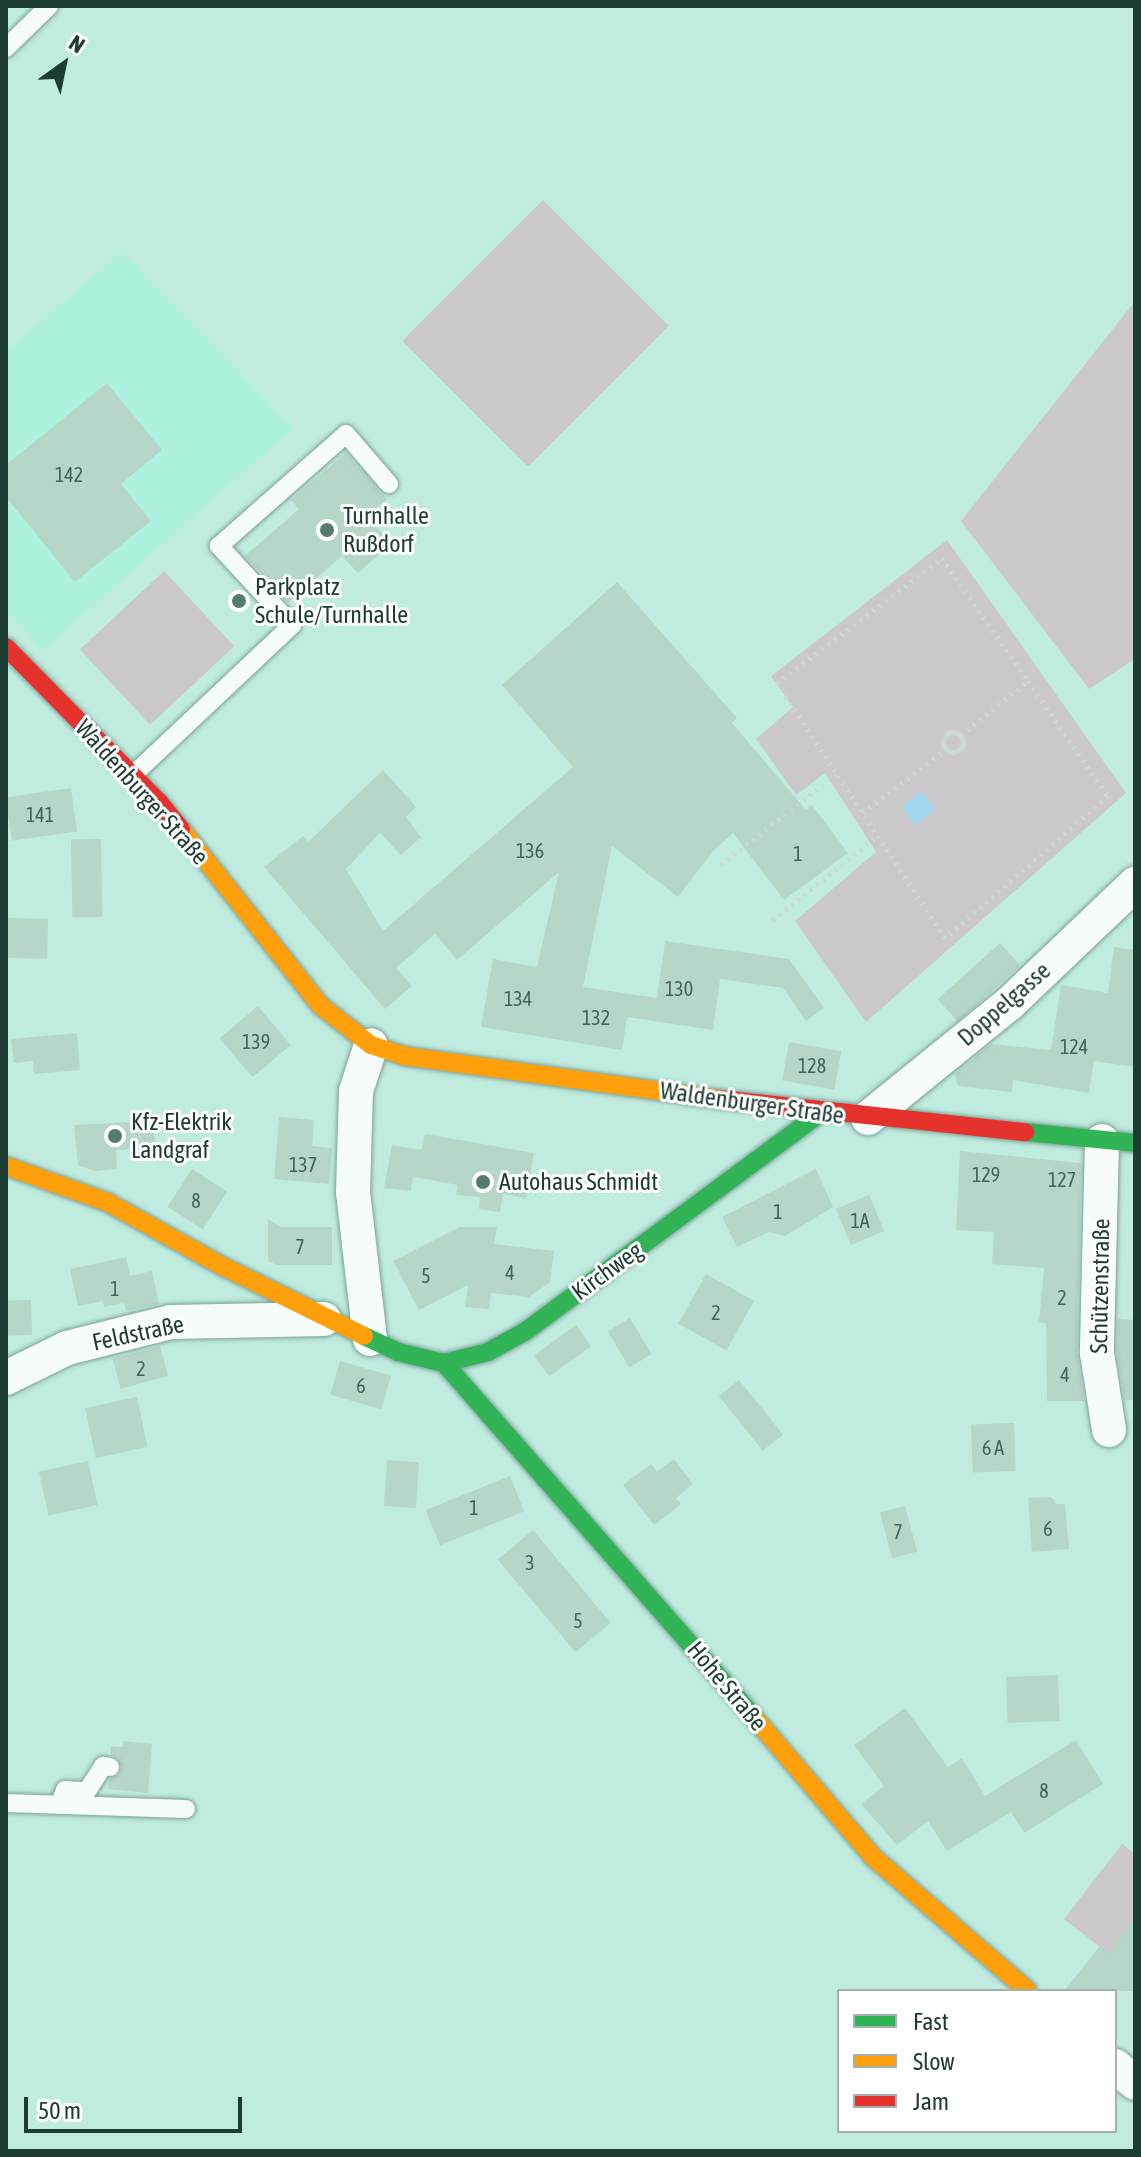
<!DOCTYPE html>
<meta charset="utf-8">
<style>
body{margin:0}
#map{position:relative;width:1141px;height:2157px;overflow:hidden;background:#c0ecdf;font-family:"Asap Condensed",sans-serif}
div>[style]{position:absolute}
.built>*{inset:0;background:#adf2de}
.green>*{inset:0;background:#cbc9cb;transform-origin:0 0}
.water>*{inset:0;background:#9fd8ee;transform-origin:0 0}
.building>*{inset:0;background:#b6d6c8;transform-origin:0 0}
.path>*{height:5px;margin-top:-2.5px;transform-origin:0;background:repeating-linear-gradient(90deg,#cbd9d5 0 2px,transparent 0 8px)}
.path>.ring{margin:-2.5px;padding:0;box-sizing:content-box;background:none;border:5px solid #cbd9d5;border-radius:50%}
.roads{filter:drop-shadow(0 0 2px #7fa299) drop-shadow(0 0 2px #7fa299)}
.lane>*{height:18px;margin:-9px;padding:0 9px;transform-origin:9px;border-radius:9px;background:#f6fcfa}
.street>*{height:34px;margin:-17px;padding:0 17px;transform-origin:17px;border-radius:17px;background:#f6fcfa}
.fast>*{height:18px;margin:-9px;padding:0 9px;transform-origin:9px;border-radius:9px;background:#30b455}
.slow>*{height:18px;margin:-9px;padding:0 9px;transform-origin:9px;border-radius:9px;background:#ff9f0a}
.jam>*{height:18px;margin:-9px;padding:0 9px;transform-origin:9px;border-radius:9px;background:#e5322d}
.dots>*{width:22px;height:22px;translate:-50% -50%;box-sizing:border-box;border:4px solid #fff;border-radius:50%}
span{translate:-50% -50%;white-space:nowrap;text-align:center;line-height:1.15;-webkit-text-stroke:6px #fff;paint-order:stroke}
.number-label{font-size:20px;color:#44645a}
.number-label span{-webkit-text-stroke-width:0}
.poi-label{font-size:24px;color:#1c3c34}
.left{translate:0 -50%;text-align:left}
.street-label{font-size:24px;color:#1c3c34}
.frame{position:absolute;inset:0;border:8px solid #1c3c34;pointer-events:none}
.legend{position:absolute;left:837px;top:1989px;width:280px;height:144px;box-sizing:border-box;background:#fff;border:2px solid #a4b1ae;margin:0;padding:10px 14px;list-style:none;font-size:24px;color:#1c3c34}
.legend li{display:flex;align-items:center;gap:16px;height:40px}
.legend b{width:40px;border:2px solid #a4b1ae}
.north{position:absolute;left:24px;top:24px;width:80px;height:80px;-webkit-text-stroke:6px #fff;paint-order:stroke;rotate:33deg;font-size:22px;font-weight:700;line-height:32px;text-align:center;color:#1c3c34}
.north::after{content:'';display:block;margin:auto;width:28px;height:36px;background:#1c3c34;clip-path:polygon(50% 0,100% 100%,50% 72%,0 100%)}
.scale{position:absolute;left:24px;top:2097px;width:218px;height:36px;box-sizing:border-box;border:4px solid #1c3c34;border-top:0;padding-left:10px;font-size:24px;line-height:28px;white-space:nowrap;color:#1c3c34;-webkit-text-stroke:6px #fff;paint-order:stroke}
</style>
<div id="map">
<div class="built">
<div style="clip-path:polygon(122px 252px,293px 428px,43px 650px,6px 609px,6px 351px)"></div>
</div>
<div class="green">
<div style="left:543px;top:200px;width:178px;height:199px;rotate:45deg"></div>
<div style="clip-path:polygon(1135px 301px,1135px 659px,1089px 689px,961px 521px)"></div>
<div style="clip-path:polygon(947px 540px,1126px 793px,866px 1022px,795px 921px,876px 852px,825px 773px,796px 795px,756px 739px,793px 707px,771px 676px)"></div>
<div style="left:164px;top:571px;width:103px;height:115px;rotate:47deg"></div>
<div style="clip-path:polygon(1122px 1844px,1135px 1854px,1135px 1974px,1064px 1919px)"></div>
</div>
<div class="water">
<div style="left:922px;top:792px;width:22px;height:25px;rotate:54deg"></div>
</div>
<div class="building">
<div style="clip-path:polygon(107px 383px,162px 450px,121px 484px,151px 521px,75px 582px,6px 497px,6px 465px)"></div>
<div style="clip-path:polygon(346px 453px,387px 499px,367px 516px,391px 544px,358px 573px,342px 556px,288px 603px,245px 556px,299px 509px,291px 500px)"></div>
<div style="clip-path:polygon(617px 582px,737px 718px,732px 723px,806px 810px,812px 805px,848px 853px,784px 900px,733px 833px,713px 851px,678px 897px,612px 846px,583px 987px,657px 998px,665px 941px,789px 959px,824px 1008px,806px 1021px,783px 988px,720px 979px,713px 1030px,627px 1017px,622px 1050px,481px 1027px,493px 959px,537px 967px,559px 872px,457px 960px,435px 934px,396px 968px,412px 986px,385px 1009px,264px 867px,303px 836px,308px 842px,383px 770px,416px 807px,406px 817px,421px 837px,401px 855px,380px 833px,346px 869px,383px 931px,573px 767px,502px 685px)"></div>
<div style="left:71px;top:788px;width:44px;height:66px;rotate:82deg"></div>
<div style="left:101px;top:839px;width:78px;height:30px;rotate:89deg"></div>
<div style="left:6px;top:918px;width:42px;height:40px;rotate:1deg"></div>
<div style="left:1000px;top:943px;width:30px;height:84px;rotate:48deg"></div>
<div style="clip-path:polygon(1114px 947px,1135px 950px,1135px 1067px,1094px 1061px,1089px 1093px,1013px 1080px,1012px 1092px,958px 1086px,955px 1074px,991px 1044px,1051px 1050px,1061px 985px,1108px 993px)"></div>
<div style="left:258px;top:1006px;width:51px;height:50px;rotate:50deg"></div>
<div style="clip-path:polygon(77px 1033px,80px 1070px,34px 1074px,33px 1061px,14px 1063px,11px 1039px)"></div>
<div style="left:789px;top:1042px;width:53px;height:39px;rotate:10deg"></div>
<div style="clip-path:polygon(279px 1117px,314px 1120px,312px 1146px,332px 1148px,329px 1184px,274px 1179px)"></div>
<div style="clip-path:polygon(152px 1121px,156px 1147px,116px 1150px,117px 1169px,95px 1171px,78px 1165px,74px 1125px)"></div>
<div style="clip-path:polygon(425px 1134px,534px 1153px,526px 1198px,503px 1194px,500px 1212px,479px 1209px,480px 1197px,456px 1195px,458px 1185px,413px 1177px,411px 1191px,384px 1188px,392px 1145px,422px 1150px)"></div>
<div style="clip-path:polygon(960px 1151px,1081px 1163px,1077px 1353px,1084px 1401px,1047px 1401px,1046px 1323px,1039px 1322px,1044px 1268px,992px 1264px,994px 1232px,956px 1230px)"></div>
<div style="left:192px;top:1169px;width:42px;height:45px;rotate:33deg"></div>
<div style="clip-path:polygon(816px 1169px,833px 1207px,785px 1236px,769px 1232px,737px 1247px,722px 1217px)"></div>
<div style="left:869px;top:1195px;width:39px;height:36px;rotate:67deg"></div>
<div style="clip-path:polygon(268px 1219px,281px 1227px,332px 1227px,332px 1265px,277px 1265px,268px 1261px)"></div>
<div style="clip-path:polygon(460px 1227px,497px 1227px,494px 1244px,554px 1251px,550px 1282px,529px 1297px,491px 1293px,489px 1309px,465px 1307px,468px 1285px,419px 1310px,393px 1261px)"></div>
<div style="clip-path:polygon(126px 1257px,130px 1276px,152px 1271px,159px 1304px,126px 1311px,124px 1303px,104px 1307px,103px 1301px,78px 1306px,70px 1269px)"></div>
<div style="left:706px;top:1274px;width:55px;height:57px;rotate:29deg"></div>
<div style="left:31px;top:1300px;width:35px;height:25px;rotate:88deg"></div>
<div style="left:630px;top:1318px;width:42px;height:26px;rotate:59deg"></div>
<div style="clip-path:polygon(1118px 1319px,1135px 1320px,1135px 1400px,1125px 1400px,1117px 1352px)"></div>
<div style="left:576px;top:1325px;width:26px;height:52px;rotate:54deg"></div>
<div style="left:160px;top:1346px;width:31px;height:49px;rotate:75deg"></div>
<div style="left:340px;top:1361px;width:53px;height:35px;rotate:16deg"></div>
<div style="left:739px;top:1380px;width:70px;height:26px;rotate:51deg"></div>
<div style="left:137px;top:1397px;width:51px;height:53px;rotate:78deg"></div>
<div style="left:1014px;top:1423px;width:48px;height:43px;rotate:88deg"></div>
<div style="clip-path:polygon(674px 1459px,693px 1484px,676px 1498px,681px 1504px,654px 1525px,623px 1485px,651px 1464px,657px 1472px)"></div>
<div style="left:387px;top:1460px;width:32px;height:46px;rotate:4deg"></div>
<div style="left:88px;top:1461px;width:45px;height:50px;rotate:78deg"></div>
<div style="left:510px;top:1476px;width:38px;height:91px;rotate:68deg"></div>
<div style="clip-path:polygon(1051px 1497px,1056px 1504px,1065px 1504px,1069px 1549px,1032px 1552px,1028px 1498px)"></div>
<div style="left:905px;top:1506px;width:47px;height:26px;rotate:75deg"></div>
<div style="left:533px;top:1530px;width:121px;height:46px;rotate:50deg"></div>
<div style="left:1058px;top:1675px;width:46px;height:52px;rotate:88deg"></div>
<div style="clip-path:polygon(905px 1708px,948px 1767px,962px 1758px,985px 1796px,1076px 1740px,1103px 1784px,1024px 1833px,1011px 1812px,947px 1851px,928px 1821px,897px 1845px,861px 1804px,884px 1786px,854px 1745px)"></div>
<div style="clip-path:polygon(123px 1741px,152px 1744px,148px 1793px,108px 1789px,109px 1779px,119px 1775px,122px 1768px,118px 1758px,111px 1755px,111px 1746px,123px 1747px)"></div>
<div style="clip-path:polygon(1135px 1917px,1135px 1991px,1064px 1991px,1100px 1946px,1109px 1953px)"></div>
</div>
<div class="path">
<div class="ring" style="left:943px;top:732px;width:15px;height:15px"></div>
<div style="left:961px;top:735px;width:86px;rotate:-38.9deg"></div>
<div style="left:1028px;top:681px;width:140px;rotate:55.2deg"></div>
<div style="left:1108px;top:796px;width:216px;rotate:138.9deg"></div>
<div style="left:945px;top:938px;width:305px;rotate:-123.4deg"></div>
<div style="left:777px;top:683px;width:207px;rotate:-37.1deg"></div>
<div style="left:942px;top:558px;width:150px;rotate:55deg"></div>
<div style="left:863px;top:813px;width:105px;rotate:-37.6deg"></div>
<div style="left:721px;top:864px;width:147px;rotate:-37.8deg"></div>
<div style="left:773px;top:920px;width:134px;rotate:-38.9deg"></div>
</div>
<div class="roads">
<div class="lane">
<div style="left:6px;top:48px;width:60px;rotate:-44.3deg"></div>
<div style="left:134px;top:774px;width:217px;rotate:-43.3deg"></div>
<div style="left:292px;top:625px;width:108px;rotate:-132.7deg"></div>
<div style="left:219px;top:546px;width:169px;rotate:-41.4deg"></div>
<div style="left:346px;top:434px;width:66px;rotate:49.3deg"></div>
<div style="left:6px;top:1803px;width:180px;rotate:1.9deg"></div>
<div style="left:59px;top:1805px;width:16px;rotate:-68deg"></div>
<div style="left:65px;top:1790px;width:22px;rotate:3deg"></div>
<div style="left:87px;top:1791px;width:30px;rotate:-57deg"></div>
<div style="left:103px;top:1766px;width:7px;rotate:8deg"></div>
</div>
<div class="street">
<div style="left:868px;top:1118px;width:183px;rotate:-39deg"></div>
<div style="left:1010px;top:1003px;width:173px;rotate:-43.6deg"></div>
<div style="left:1102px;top:1141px;width:212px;rotate:91.4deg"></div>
<div style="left:1097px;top:1353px;width:78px;rotate:81.1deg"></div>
<div style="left:370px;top:1339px;width:148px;rotate:-96.6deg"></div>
<div style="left:353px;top:1192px;width:101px;rotate:-88.3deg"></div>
<div style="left:356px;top:1091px;width:48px;rotate:-71.9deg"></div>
<div style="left:6px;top:1378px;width:68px;rotate:-26.2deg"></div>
<div style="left:67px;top:1348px;width:107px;rotate:-14deg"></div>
<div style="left:171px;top:1322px;width:153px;rotate:-1.1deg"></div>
<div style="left:1115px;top:2066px;width:26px;rotate:40deg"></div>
</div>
<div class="fast">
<div style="left:1025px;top:1132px;width:111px;rotate:5.7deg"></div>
<div style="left:364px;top:1336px;width:38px;rotate:25deg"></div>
<div style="left:398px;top:1352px;width:47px;rotate:13.4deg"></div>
<div style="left:444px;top:1363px;width:45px;rotate:-14deg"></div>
<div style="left:488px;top:1352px;width:43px;rotate:-28.9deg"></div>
<div style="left:526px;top:1331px;width:367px;rotate:-36.5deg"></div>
<div style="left:444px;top:1363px;width:466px;rotate:48.8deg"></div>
</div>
<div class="slow">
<div style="left:181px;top:829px;width:226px;rotate:51.7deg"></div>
<div style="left:321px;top:1006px;width:63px;rotate:38deg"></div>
<div style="left:371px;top:1045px;width:35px;rotate:18deg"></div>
<div style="left:404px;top:1056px;width:318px;rotate:7.8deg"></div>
<div style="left:6px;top:1166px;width:107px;rotate:19.6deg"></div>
<div style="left:107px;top:1202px;width:134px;rotate:29.1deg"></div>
<div style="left:224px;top:1267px;width:156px;rotate:26.2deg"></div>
<div style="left:751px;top:1714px;width:189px;rotate:49.5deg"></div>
<div style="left:874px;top:1858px;width:203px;rotate:40.8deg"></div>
</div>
<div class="jam">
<div style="left:6px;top:647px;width:218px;rotate:45.4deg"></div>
<div style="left:159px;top:802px;width:35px;rotate:51deg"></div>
<div style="left:719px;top:1099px;width:308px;rotate:6.2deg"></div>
</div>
</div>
<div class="dots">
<div style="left:327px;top:530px;background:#557a70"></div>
<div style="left:239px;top:601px;background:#557a70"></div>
<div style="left:115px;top:1136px;background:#557a70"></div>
<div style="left:483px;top:1182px;background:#557a70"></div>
</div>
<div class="number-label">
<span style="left:69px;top:474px">142</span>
<span style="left:40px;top:814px">141</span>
<span style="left:530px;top:850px">136</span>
<span style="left:798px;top:853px">1</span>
<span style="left:679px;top:988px">130</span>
<span style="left:518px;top:998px">134</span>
<span style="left:596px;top:1017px">132</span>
<span style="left:256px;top:1041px">139</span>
<span style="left:1074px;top:1046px">124</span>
<span style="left:812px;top:1065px">128</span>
<span style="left:303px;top:1164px">137</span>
<span style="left:986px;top:1174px">129</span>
<span style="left:1062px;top:1179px">127</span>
<span style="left:196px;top:1200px">8</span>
<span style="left:778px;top:1211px">1</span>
<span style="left:860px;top:1220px">1A</span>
<span style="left:300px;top:1246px">7</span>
<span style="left:510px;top:1272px">4</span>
<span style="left:426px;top:1275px">5</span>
<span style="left:115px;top:1288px">1</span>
<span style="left:1062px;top:1297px">2</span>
<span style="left:716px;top:1312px">2</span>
<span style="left:141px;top:1368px">2</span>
<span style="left:1065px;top:1374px">4</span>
<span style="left:361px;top:1385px">6</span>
<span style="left:993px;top:1447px">6 A</span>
<span style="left:474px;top:1507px">1</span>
<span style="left:1048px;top:1528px">6</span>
<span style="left:898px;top:1531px">7</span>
<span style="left:530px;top:1562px">3</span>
<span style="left:578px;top:1620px">5</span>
<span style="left:1044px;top:1790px">8</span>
</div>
<div class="poi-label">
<span class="left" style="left:343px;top:530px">Turnhalle<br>Rußdorf</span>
<span class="left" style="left:255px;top:601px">Parkplatz<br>Schule/Turnhalle</span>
<span class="left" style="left:131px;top:1136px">Kfz-Elektrik<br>Landgraf</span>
<span class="left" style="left:499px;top:1182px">Autohaus Schmidt</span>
</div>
<div class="street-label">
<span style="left:142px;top:792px;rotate:48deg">Waldenburger Straße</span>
<span style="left:1004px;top:1004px;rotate:-41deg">Doppelgasse</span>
<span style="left:752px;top:1103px;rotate:8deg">Waldenburger Straße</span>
<span style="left:607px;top:1271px;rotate:-36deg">Kirchweg</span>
<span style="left:1100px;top:1286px;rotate:-89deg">Schützenstraße</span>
<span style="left:138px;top:1333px;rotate:-12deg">Feldstraße</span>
<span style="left:727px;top:1686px;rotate:50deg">Hohe Straße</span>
</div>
<div class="frame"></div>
<ul class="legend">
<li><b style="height:10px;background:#30b455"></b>Fast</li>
<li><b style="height:10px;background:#ff9f0a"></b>Slow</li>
<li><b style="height:10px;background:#e5322d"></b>Jam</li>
</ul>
<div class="north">N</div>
<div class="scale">50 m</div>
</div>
